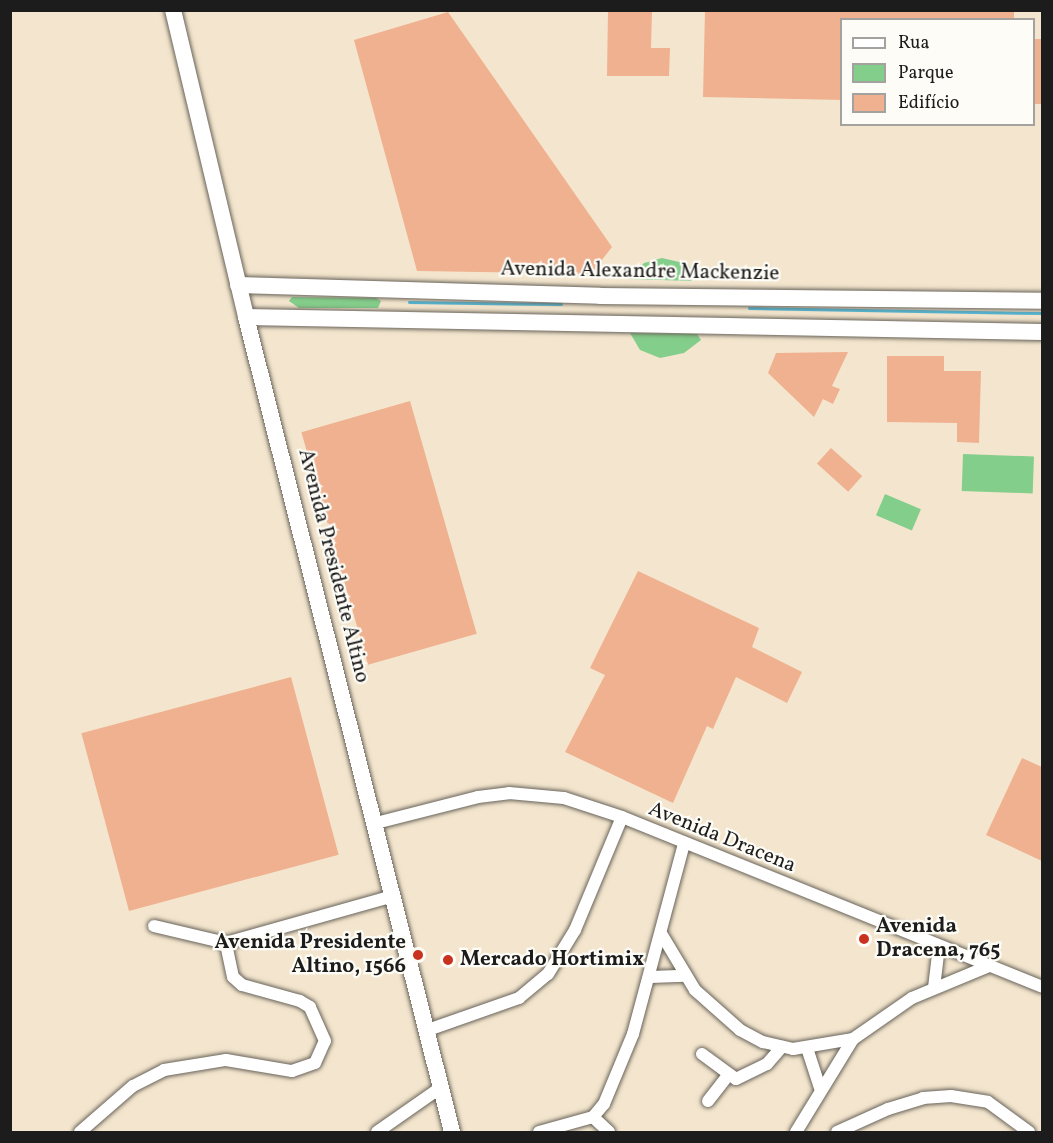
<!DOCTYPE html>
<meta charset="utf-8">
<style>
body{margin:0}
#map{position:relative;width:1053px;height:1143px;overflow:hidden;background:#f4e6ce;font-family:Vollkorn,serif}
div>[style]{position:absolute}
.green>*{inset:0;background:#84ce8b;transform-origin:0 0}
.stream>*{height:3px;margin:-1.5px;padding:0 1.5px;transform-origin:1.5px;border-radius:1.5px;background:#54b5d2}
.building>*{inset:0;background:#efb18f;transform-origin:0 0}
.roads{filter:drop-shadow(0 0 2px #68635a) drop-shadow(0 0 2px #68635a)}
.street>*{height:12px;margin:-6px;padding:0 6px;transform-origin:6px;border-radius:6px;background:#fff}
.secondary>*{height:16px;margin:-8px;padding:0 8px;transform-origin:8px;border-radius:8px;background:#fff}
.dots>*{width:16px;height:16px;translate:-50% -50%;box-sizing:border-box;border:3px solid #fdfcf7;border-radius:50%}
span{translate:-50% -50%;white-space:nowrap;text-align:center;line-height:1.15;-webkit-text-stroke:4.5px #fdfcf7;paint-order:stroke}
.street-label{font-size:21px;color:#1c1c1c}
.poi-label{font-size:21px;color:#1c1c1c;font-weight:700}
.left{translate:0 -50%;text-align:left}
.right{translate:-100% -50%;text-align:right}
.frame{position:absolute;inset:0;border:12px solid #1c1c1c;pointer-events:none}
.legend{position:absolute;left:840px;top:18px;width:195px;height:108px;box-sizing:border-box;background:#fdfcf7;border:2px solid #a3a29f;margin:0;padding:8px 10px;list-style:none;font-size:18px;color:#1c1c1c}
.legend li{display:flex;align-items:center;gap:12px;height:30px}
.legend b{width:30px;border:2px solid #a3a29f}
</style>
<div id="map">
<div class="green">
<div style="clip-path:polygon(662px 258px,688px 264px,697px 278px,690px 281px,628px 279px,644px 263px)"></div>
<div style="clip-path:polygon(292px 297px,376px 298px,381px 301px,378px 308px,299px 308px,289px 301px)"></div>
<div style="clip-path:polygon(630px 333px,697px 334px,701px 340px,684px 353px,660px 358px,640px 350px)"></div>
<div style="left:963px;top:454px;width:71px;height:37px;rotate:2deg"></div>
<div style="left:885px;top:494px;width:39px;height:23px;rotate:23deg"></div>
</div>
<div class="stream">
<div style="left:409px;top:302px;width:152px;rotate:0.8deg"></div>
<div style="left:749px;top:308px;width:293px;rotate:1deg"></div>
</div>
<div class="building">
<div style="clip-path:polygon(608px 10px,652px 10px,651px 48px,670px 48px,669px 76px,607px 76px)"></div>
<div style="clip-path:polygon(705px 10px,1014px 10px,1014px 20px,842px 20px,842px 100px,703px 97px)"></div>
<div style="clip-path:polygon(448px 12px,612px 247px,591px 274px,417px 271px,354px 40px)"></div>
<div style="left:1034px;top:39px;width:8px;height:65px"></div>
<div style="clip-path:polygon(848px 352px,832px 386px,840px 389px,833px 404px,823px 399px,814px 417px,768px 373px,776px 353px)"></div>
<div style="clip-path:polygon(887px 356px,944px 356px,944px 371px,981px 371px,979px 443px,957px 442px,957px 423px,887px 422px)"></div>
<div style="left:410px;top:401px;width:242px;height:113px;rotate:74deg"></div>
<div style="left:831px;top:448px;width:42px;height:21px;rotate:42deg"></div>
<div style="clip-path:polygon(638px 571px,759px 628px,752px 647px,802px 672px,787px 703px,736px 677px,713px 729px,707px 726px,673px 803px,565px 752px,605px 675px,590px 668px)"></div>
<div style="left:291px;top:677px;width:184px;height:217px;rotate:75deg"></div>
<div style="clip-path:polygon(1022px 758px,1042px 767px,1042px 861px,986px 835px)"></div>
</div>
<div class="roads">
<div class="street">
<div style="left:376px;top:823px;width:105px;rotate:-14.3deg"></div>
<div style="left:478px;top:797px;width:31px;rotate:-7deg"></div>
<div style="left:509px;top:793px;width:55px;rotate:5.2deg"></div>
<div style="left:564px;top:798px;width:61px;rotate:18.1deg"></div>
<div style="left:622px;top:817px;width:453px;rotate:22deg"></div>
<div style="left:154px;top:926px;width:74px;rotate:13.3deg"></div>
<div style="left:662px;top:935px;width:64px;rotate:59deg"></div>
<div style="left:695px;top:990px;width:60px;rotate:41.6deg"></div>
<div style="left:740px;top:1030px;width:26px;rotate:28deg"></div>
<div style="left:763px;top:1042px;width:31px;rotate:13deg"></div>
<div style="left:793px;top:1049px;width:61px;rotate:-9.5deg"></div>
<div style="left:650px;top:977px;width:35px;rotate:-2deg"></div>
<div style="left:934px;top:988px;width:42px;rotate:-83.2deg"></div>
<div style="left:425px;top:1031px;width:100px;rotate:-19.3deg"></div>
<div style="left:519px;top:998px;width:38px;rotate:-40deg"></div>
<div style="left:548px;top:974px;width:52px;rotate:-58.5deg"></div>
<div style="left:575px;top:930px;width:122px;rotate:-67.4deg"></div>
<div style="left:807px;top:1048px;width:42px;rotate:72deg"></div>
<div style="left:702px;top:1054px;width:42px;rotate:36.3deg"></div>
<div style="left:736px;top:1079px;width:34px;rotate:-26deg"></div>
<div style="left:767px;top:1064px;width:23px;rotate:-49deg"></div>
<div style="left:708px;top:1101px;width:33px;rotate:-52deg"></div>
<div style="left:593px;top:1117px;width:22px;rotate:43deg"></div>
<div style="left:80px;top:1132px;width:70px;rotate:-41deg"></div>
<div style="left:133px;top:1086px;width:35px;rotate:-27deg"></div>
<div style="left:164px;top:1070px;width:63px;rotate:-9.2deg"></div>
<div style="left:226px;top:1060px;width:67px;rotate:9.5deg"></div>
<div style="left:292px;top:1071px;width:24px;rotate:-19deg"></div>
<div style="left:315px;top:1063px;width:24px;rotate:-66deg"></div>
<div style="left:325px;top:1041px;width:37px;rotate:-114deg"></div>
<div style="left:310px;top:1007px;width:12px;rotate:-149deg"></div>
<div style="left:300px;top:1001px;width:60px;rotate:-164.6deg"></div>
<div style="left:242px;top:985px;width:12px;rotate:-138deg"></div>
<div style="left:233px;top:977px;width:35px;rotate:-102deg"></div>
<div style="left:226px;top:943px;width:170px;rotate:-15.7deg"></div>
<div style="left:377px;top:1132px;width:77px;rotate:-34.9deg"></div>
<div style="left:539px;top:1132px;width:56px;rotate:-15.5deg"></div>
<div style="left:593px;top:1117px;width:17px;rotate:-50deg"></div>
<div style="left:604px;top:1104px;width:76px;rotate:-67.5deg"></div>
<div style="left:633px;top:1034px;width:197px;rotate:-75deg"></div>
<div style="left:796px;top:1132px;width:109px;rotate:-58.5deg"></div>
<div style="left:853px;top:1039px;width:72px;rotate:-34.8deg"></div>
<div style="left:912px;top:998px;width:83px;rotate:-22.6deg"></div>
<div style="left:837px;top:1132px;width:56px;rotate:-24.3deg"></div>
<div style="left:888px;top:1109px;width:37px;rotate:-17deg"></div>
<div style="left:923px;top:1098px;width:28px;rotate:-4deg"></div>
<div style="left:951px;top:1096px;width:37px;rotate:9deg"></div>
<div style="left:988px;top:1102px;width:51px;rotate:36.2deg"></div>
</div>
<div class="secondary">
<div style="left:173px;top:10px;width:316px;rotate:76.6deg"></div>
<div style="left:246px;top:317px;width:841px;rotate:75.81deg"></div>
<div style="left:238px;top:285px;width:362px;rotate:1.7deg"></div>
<div style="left:600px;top:296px;width:442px;rotate:0.6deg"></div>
<div style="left:246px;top:317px;width:796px;rotate:1.08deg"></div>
</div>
</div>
<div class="dots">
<div style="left:864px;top:939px;background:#c8321e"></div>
<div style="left:418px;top:955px;background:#c8321e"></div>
<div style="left:448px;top:960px;background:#c8321e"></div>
</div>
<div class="street-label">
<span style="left:640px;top:272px;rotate:1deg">Avenida Alexandre Mackenzie</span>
<span style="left:333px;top:566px;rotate:76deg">Avenida Presidente Altino</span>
<span style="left:722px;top:838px;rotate:22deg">Avenida Dracena</span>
</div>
<div class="poi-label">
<span class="left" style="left:876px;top:939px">Avenida<br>Dracena, 765</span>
<span class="right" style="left:406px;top:955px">Avenida Presidente<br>Altino, 1566</span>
<span class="left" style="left:460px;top:960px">Mercado Hortimix</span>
</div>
<div class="frame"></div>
<ul class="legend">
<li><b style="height:8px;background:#fff"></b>Rua</li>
<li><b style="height:16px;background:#84ce8b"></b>Parque</li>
<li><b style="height:16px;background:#efb18f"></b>Edifício</li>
</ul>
</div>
